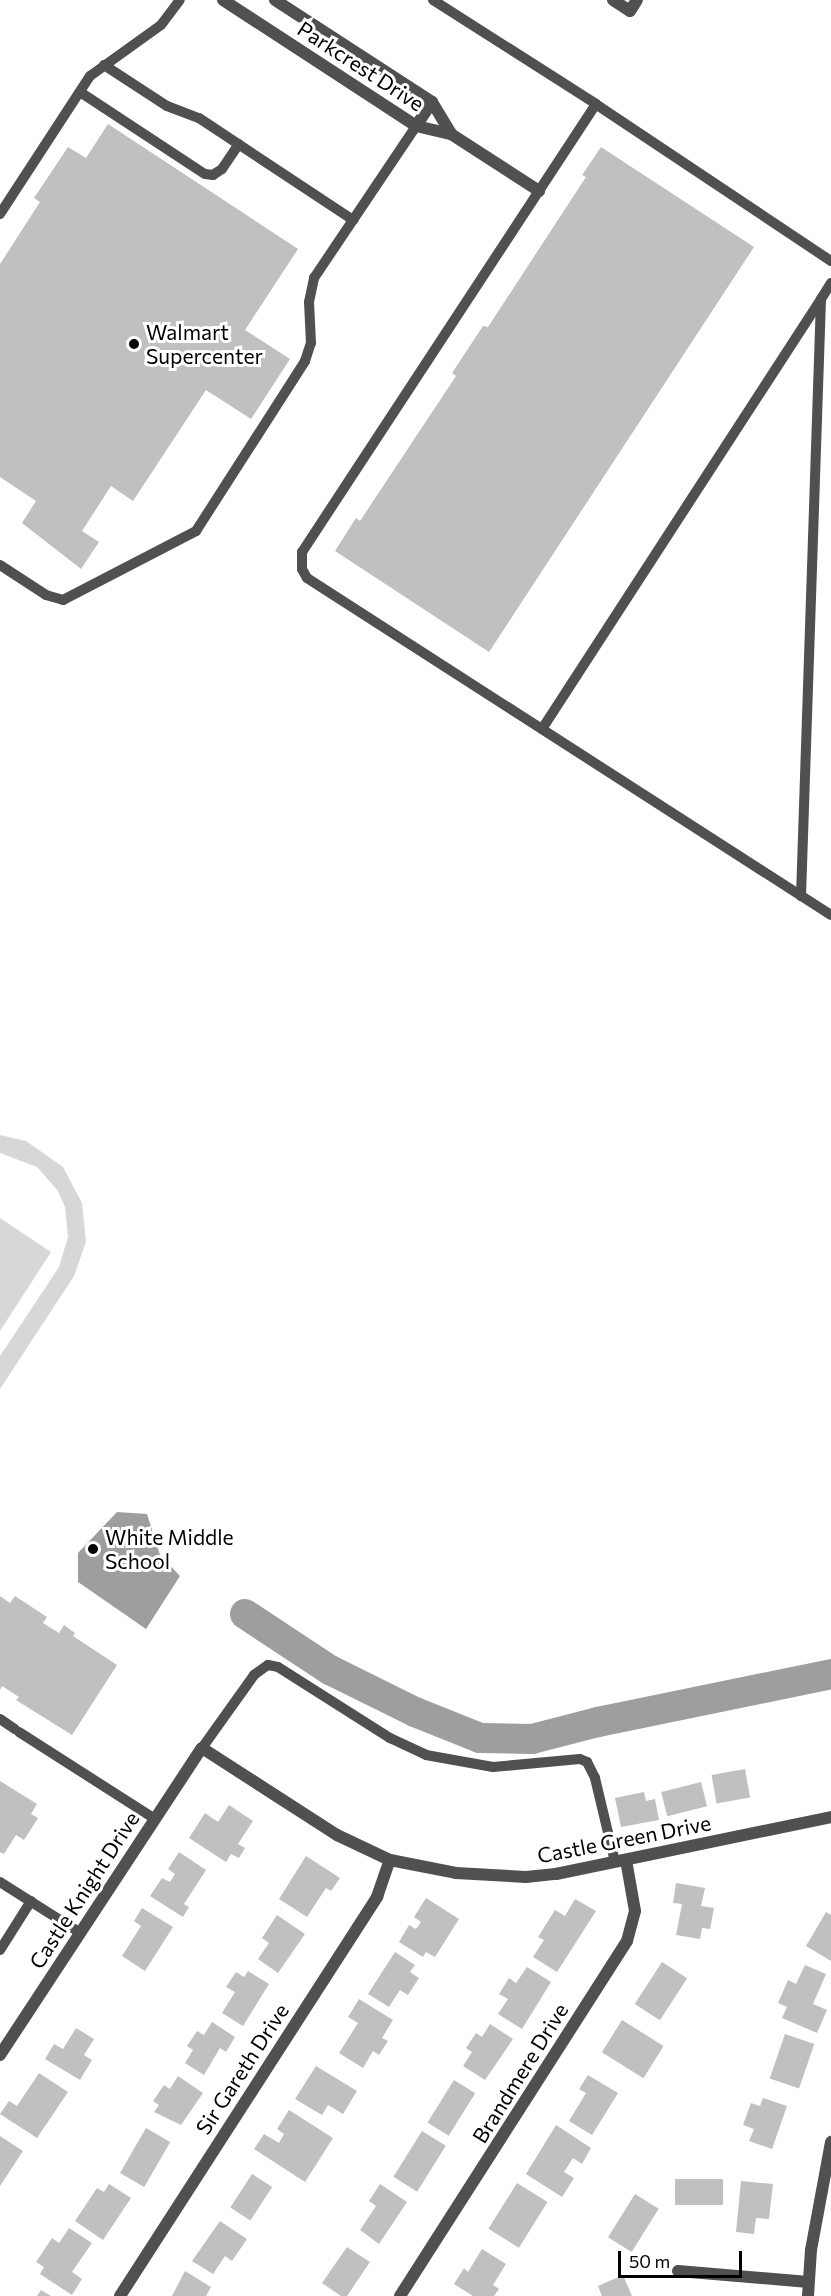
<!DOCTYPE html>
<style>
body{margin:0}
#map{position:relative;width:831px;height:2296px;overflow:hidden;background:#fff;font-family:Commissioner,sans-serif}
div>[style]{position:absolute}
.green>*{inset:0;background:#d7d7d7}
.water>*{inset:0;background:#9e9e9e}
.river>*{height:30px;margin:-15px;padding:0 15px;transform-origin:15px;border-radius:15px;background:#9e9e9e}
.building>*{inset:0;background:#c0c0c0;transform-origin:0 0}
.lane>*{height:10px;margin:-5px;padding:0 5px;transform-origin:5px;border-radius:5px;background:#505050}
.street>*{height:12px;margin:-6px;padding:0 6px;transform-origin:6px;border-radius:6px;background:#505050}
.dots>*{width:16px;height:16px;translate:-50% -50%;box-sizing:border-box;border:3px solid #fff;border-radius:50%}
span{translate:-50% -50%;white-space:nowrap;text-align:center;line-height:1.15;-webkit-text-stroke:6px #fff;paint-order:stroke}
.street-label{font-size:21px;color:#000}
.poi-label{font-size:21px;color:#000}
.left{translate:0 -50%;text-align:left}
.scale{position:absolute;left:618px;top:2251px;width:124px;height:27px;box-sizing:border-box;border:3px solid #000;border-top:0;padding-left:8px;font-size:18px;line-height:21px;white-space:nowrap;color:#000;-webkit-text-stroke:4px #fff;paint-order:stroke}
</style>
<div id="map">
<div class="green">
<div style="clip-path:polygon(0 1135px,26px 1141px,63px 1167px,82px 1203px,86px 1242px,74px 1276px,0 1389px,0 1356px,59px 1267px,68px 1237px,65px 1207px,58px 1191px,37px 1167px,0 1153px)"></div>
<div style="clip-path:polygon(0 1218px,51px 1252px,0 1331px)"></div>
</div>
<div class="water">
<div style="clip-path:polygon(117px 1512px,147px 1514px,160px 1555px,180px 1576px,146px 1629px,78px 1582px,78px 1553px)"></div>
</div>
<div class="river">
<div style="left:245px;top:1614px;width:102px;rotate:33.4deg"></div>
<div style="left:330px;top:1670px;width:95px;rotate:26.3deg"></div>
<div style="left:415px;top:1712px;width:70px;rotate:21.8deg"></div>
<div style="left:480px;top:1738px;width:52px;rotate:1.1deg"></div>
<div style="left:532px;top:1739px;width:68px;rotate:-14.4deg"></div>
<div style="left:598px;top:1722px;width:238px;rotate:-11.6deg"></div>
</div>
<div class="building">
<div style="clip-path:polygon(108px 124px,298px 249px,245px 330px,290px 359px,251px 419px,206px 390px,133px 501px,111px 486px,82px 531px,99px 542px,81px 569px,22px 523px,36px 501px,0 477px,0 264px,40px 202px,34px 198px,68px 147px,86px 158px)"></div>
<div style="clip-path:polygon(601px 147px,754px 247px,489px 652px,335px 551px,356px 518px,360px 521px,456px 376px,452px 373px,483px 326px,488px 327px,586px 177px,582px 175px)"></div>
<div style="clip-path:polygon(0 1596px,10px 1603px,15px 1596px,47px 1617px,43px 1623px,59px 1633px,64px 1625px,75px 1633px,73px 1636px,117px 1665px,72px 1735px,16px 1700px,19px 1697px,2px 1686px,0 1690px)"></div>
<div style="left:745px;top:1769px;width:29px;height:34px;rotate:80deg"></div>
<div style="clip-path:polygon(0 1781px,37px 1804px,31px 1814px,38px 1818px,24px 1840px,16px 1835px,4px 1854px,0 1852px)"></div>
<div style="left:701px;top:1782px;width:25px;height:41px;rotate:76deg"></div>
<div style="clip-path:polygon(644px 1792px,646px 1801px,655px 1799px,659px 1820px,621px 1827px,615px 1798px)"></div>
<div style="clip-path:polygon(229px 1805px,253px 1821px,238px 1844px,245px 1848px,239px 1858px,231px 1854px,226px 1862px,189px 1838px,205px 1813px,218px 1822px)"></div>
<div style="clip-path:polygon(179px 1852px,206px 1870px,184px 1904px,189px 1907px,183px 1917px,150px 1896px,162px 1878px,170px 1882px,175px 1874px,168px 1869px)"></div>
<div style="clip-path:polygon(306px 1856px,340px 1878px,331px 1891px,326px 1888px,307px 1917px,279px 1899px)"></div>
<div style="clip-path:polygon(676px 1883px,705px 1888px,701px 1906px,714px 1908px,710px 1929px,702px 1928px,700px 1939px,676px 1935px,682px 1904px,673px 1903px)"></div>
<div style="clip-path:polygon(426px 1898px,459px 1919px,435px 1957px,426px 1952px,423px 1957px,399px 1942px,409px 1925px,416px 1929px,421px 1922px,414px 1917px)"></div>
<div style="clip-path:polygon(575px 1899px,596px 1911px,557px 1972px,533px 1957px,544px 1940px,538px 1937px,555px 1910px,565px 1916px)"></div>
<div style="clip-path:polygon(142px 1908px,173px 1927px,145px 1971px,122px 1956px,141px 1926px,134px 1921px)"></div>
<div style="clip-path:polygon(826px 1912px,831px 1915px,831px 1961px,806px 1946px)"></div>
<div style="clip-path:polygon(277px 1915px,305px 1934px,278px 1973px,258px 1959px,269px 1943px,262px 1938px)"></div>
<div style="clip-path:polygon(395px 1952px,415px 1965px,410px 1972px,419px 1978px,408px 1995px,400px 1990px,389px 2007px,368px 1994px)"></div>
<div style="left:662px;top:1962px;width:30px;height:50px;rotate:33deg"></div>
<div style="clip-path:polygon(805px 1965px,826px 1974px,813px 2004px,827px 2010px,817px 2033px,782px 2018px,787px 2007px,778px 2003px,788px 1980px,796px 1984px)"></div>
<div style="clip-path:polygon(527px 1967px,551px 1982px,522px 2029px,498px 2014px,508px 1999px,499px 1994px,509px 1978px,516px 1983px)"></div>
<div style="clip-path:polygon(248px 1971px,269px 1984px,243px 2026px,222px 2013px,235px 1992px,226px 1987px,236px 1972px,244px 1977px)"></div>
<div style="clip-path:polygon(359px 1999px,393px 2020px,382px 2038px,388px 2041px,379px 2055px,373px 2051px,363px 2068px,339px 2053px,358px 2023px,348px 2017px)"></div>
<div style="left:622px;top:2020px;width:49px;height:38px;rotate:32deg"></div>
<div style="clip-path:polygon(212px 2022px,235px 2037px,226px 2052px,220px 2048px,204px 2075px,185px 2063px,193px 2050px,187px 2046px,197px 2031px,204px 2035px)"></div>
<div style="clip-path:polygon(490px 2024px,513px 2039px,485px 2080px,463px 2066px,472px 2052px,466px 2048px,476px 2033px,482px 2037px)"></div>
<div style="clip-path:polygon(76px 2028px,94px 2039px,84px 2055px,92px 2060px,80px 2080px,45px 2059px,54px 2044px,63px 2049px)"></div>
<div style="left:785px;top:2034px;width:31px;height:47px;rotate:19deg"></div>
<div style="clip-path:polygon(316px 2066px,357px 2091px,343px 2114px,328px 2105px,322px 2115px,295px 2099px)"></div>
<div style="clip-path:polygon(39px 2073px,68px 2092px,37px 2138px,0 2114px,9px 2101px,17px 2106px)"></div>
<div style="clip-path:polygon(588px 2075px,618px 2093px,592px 2135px,569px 2121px,586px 2093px,579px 2089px)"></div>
<div style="clip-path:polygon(178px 2076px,203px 2093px,181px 2125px,154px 2112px,159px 2105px,153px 2101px,164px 2085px,170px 2089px)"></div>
<div style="left:454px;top:2080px;width:25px;height:50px;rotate:32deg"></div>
<div style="clip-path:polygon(763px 2098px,787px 2106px,772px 2149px,749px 2141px,754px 2129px,743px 2125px,751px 2103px,760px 2106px)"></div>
<div style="clip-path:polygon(289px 2110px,333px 2138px,305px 2182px,254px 2149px,264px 2134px,279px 2143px,284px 2134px,277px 2129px)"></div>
<div style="clip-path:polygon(556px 2125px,591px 2148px,582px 2164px,573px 2158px,564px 2172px,574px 2178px,562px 2197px,526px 2174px)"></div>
<div style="left:146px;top:2128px;width:28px;height:52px;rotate:30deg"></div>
<div style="left:422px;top:2131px;width:28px;height:54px;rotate:32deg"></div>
<div style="clip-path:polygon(0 2136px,23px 2151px,0 2186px)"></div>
<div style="left:252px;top:2174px;width:24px;height:40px;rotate:33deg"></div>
<div style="left:723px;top:2179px;width:26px;height:48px;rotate:90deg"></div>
<div style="clip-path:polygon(741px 2181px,773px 2184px,769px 2219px,756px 2218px,754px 2234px,736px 2232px)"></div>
<div style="left:517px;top:2183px;width:36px;height:54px;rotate:32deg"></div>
<div style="clip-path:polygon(109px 2184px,131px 2198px,103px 2240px,75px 2221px,97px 2188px,104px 2192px)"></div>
<div style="clip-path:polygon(380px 2184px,407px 2202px,379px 2244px,360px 2230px,376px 2206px,369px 2201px)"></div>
<div style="left:635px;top:2194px;width:28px;height:51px;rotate:32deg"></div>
<div style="clip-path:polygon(220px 2221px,247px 2239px,232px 2261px,225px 2256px,213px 2274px,192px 2261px)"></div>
<div style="clip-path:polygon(69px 2228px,92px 2243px,72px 2272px,82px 2279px,72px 2295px,40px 2274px,44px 2267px,36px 2262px,52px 2238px,59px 2243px)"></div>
<div style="clip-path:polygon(347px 2247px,370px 2262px,347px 2296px,341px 2296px,322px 2283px)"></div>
<div style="clip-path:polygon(482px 2249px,506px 2264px,493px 2285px,499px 2289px,494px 2296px,473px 2296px,454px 2284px,464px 2268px,468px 2272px)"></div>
<div style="clip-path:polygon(185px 2271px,211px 2287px,206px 2296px,172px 2296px)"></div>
<div style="clip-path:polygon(623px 2275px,632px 2296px,602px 2296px,598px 2286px)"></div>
<div style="clip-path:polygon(41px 2290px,51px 2296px,37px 2296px)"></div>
</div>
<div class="lane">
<div style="left:433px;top:0;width:193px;rotate:32.5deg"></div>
<div style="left:104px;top:65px;width:75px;rotate:33.1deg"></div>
<div style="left:167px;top:106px;width:34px;rotate:21deg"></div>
<div style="left:199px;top:118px;width:185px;rotate:33.5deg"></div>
<div style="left:80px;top:92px;width:149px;rotate:33.3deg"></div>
<div style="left:205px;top:174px;width:8px;rotate:7deg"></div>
<div style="left:213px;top:175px;width:11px;rotate:-34deg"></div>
<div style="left:222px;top:169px;width:30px;rotate:-56deg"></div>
<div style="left:0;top:214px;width:165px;rotate:-56.9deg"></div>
<div style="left:90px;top:76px;width:87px;rotate:-35.7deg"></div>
<div style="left:161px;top:25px;width:31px;rotate:-53deg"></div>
<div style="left:831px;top:261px;width:283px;rotate:-146.3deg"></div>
<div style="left:596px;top:104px;width:536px;rotate:123.27deg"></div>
<div style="left:302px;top:552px;width:17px;rotate:90deg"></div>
<div style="left:302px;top:569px;width:10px;rotate:61deg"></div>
<div style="left:307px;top:578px;width:623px;rotate:32.75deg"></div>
<div style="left:0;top:565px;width:55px;rotate:33.1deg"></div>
<div style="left:46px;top:595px;width:18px;rotate:16deg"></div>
<div style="left:63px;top:600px;width:150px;rotate:-27.4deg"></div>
<div style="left:196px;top:531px;width:202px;rotate:-57.3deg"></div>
<div style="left:305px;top:361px;width:19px;rotate:-72deg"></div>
<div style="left:311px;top:343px;width:41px;rotate:-92.8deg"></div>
<div style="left:309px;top:302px;width:25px;rotate:-78deg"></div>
<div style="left:314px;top:278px;width:183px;rotate:-56.1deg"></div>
<div style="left:542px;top:729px;width:513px;rotate:-57.02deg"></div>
<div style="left:801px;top:896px;width:597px;rotate:-88.08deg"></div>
<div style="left:821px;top:299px;width:19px;rotate:-58deg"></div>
<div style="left:0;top:1719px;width:18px;rotate:34deg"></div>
<div style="left:19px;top:1732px;width:161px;rotate:32.6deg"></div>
<div style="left:202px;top:1748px;width:90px;rotate:-54.5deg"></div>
<div style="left:254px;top:1675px;width:17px;rotate:-36deg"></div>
<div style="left:268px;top:1665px;width:10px;rotate:11deg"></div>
<div style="left:278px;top:1667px;width:133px;rotate:32.4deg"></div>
<div style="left:390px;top:1738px;width:40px;rotate:25deg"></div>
<div style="left:426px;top:1755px;width:68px;rotate:10.2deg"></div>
<div style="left:493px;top:1767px;width:87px;rotate:-5.3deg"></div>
<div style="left:580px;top:1759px;width:8px;rotate:23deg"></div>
<div style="left:587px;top:1762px;width:18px;rotate:63deg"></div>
<div style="left:595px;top:1778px;width:86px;rotate:76.6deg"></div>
<div style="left:0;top:1882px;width:93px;rotate:32.3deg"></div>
<div style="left:0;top:1950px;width:58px;rotate:-57.7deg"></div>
</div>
<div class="street">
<div style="left:223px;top:0;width:230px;rotate:33.1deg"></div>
<div style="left:416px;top:126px;width:36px;rotate:13deg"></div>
<div style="left:451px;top:134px;width:105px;rotate:32.9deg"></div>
<div style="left:275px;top:0;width:187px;rotate:33deg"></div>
<div style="left:432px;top:102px;width:37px;rotate:59deg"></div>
<div style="left:613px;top:0;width:20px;rotate:33deg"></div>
<div style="left:630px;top:11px;width:13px;rotate:-58deg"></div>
<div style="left:416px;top:126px;width:29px;rotate:-56deg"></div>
<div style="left:0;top:2055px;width:367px;rotate:-56.7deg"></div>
<div style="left:202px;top:1748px;width:161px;rotate:32.8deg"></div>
<div style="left:337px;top:1835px;width:59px;rotate:25.3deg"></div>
<div style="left:390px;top:1860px;width:67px;rotate:11.1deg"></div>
<div style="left:456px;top:1873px;width:70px;rotate:3.3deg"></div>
<div style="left:526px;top:1877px;width:30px;rotate:-6deg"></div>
<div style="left:556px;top:1874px;width:281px;rotate:-11.7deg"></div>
<div style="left:678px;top:2271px;width:131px;rotate:4.8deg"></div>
<div style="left:120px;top:2296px;width:475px;rotate:-57.2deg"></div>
<div style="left:377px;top:1897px;width:39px;rotate:-71deg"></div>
<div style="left:400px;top:2296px;width:421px;rotate:-57.4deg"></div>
<div style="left:627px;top:1941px;width:31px;rotate:-75deg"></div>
<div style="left:635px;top:1911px;width:52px;rotate:-100deg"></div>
<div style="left:808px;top:2296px;width:46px;rotate:-86.3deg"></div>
<div style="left:811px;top:2250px;width:110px;rotate:-79.5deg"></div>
</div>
<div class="dots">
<div style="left:134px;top:344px;background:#000"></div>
<div style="left:93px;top:1549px;background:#000"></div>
</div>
<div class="street-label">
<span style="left:361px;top:66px;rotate:33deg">Parkcrest Drive</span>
<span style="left:624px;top:1839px;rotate:-11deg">Castle Green Drive</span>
<span style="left:84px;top:1890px;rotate:-57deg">Castle Knight Drive</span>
<span style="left:242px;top:2069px;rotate:-57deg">Sir Gareth Drive</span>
<span style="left:520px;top:2073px;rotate:-58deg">Brandmere Drive</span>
</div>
<div class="poi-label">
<span class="left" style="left:146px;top:344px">Walmart<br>Supercenter</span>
<span class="left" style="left:105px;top:1549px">White Middle<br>School</span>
</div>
<div class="scale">50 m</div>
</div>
